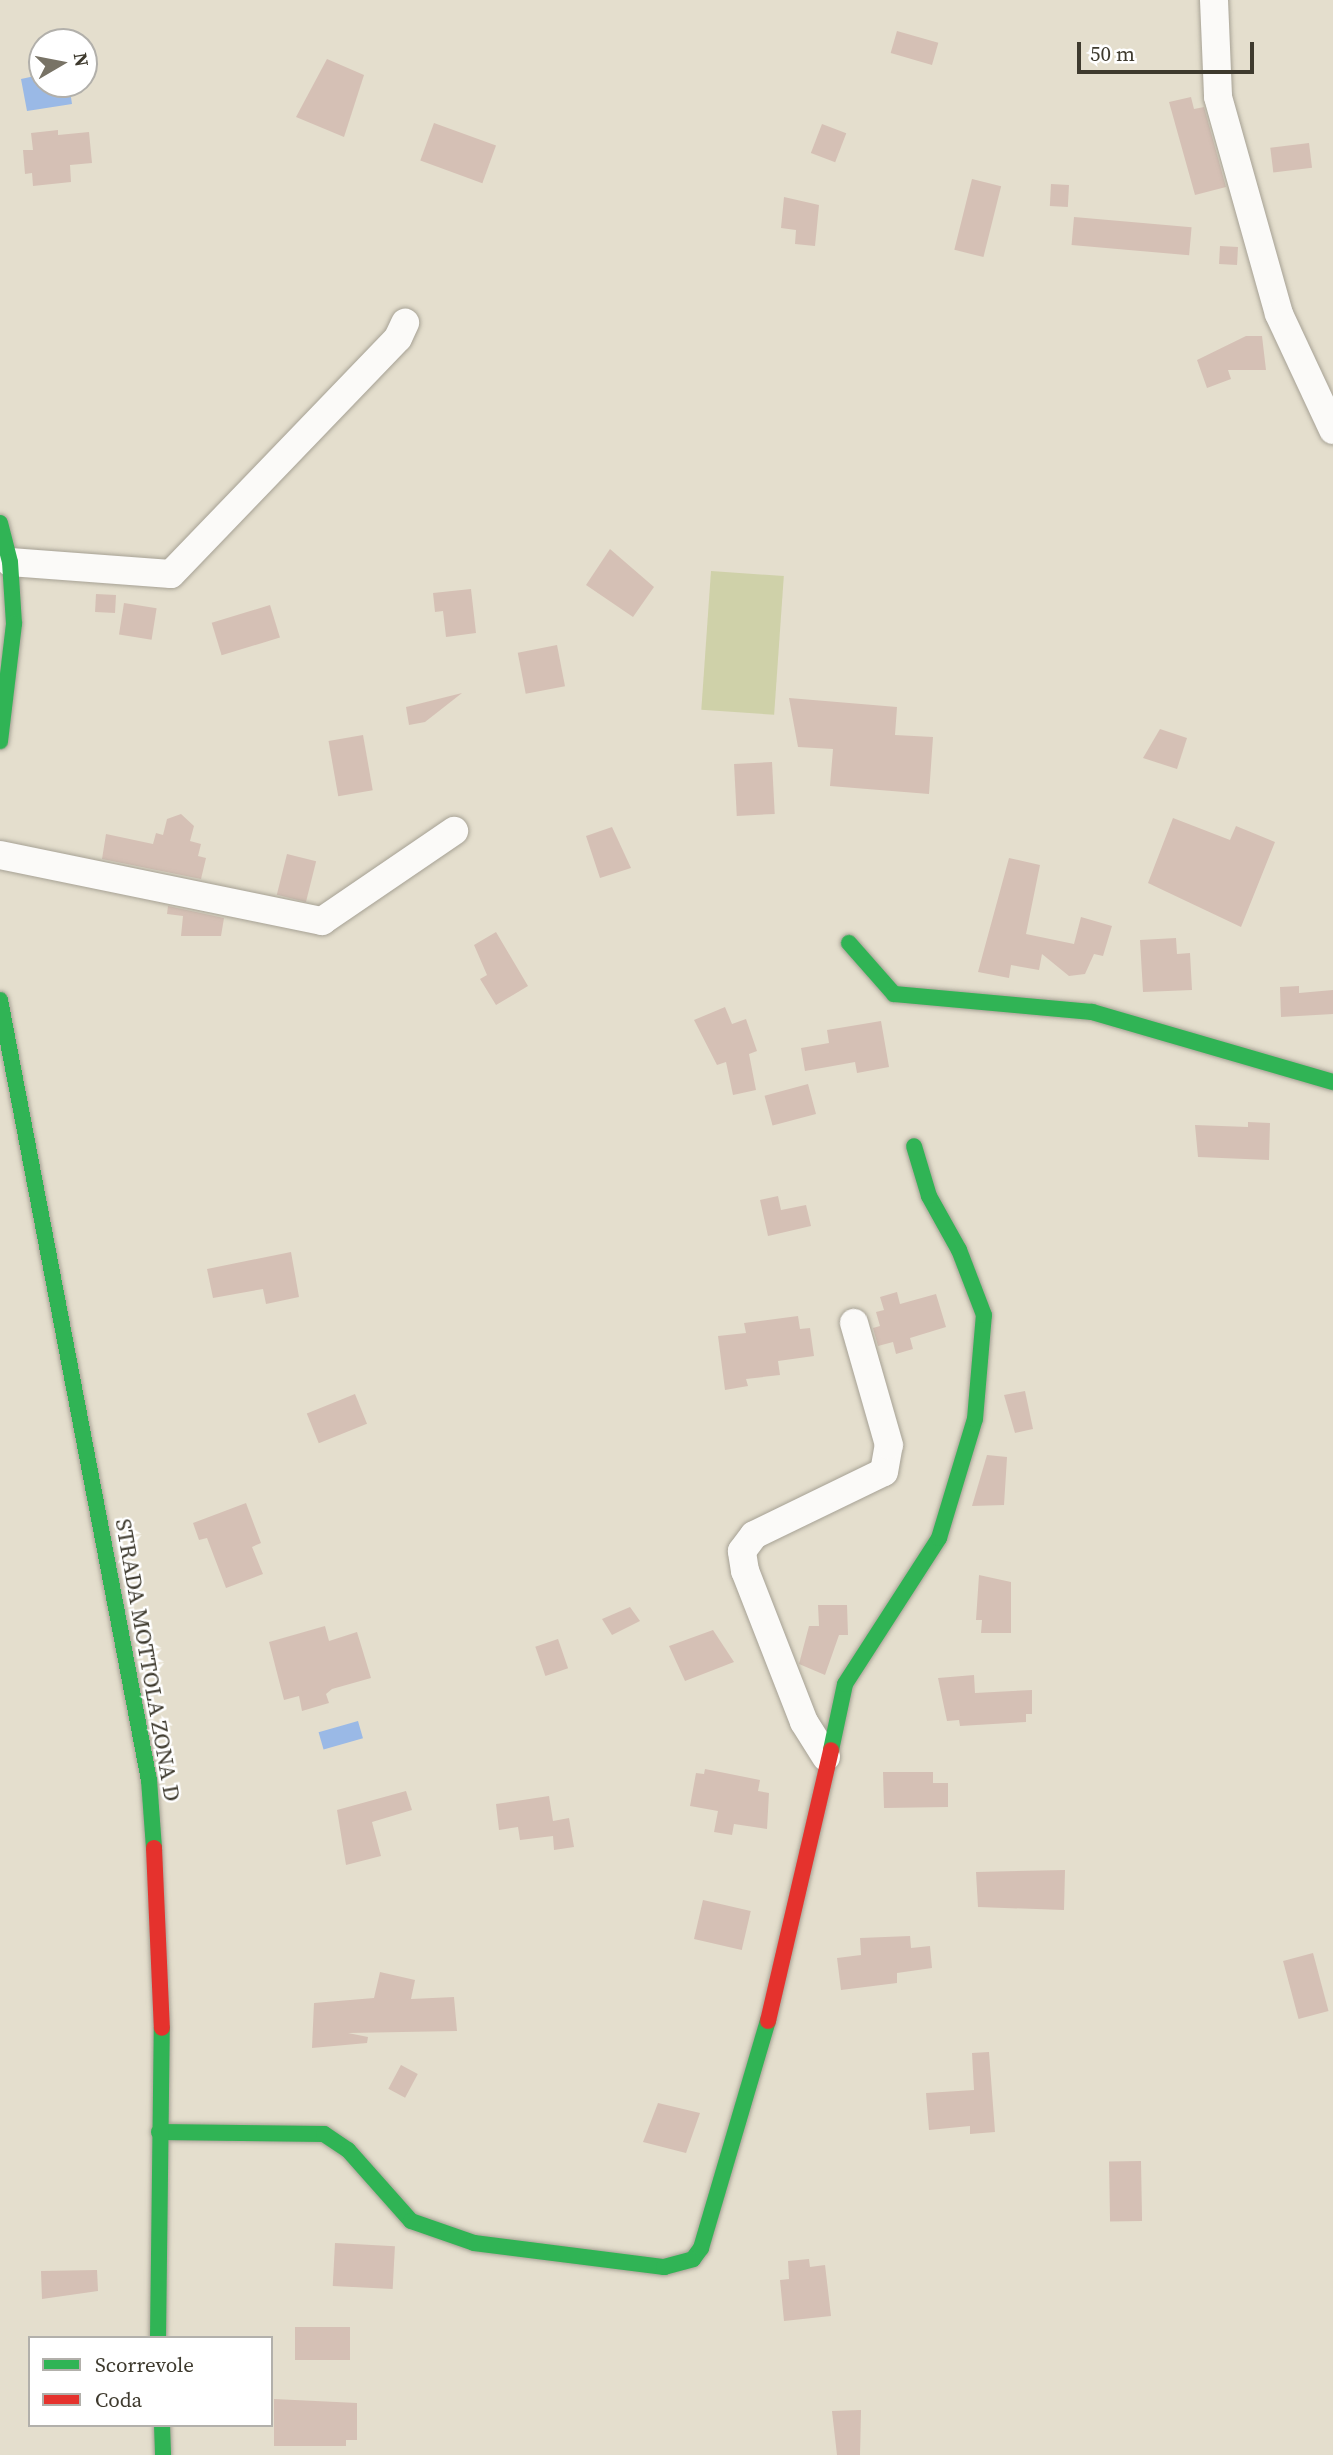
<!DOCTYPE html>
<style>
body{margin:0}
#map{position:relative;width:1333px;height:2455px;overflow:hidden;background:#e4decd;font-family:"Source Serif 4",serif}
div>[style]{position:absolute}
.green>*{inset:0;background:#cfd1a9;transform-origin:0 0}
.water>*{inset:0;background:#9ab9e6;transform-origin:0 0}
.building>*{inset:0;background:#d5c0b5;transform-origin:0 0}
.roads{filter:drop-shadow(0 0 2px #a6a194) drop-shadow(0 0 2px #a6a194)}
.street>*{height:28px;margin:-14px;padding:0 14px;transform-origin:14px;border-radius:14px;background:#fbfaf8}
.fast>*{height:16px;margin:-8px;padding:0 8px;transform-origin:8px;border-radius:8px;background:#30b455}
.jam>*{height:16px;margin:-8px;padding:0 8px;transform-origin:8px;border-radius:8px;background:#e5322d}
span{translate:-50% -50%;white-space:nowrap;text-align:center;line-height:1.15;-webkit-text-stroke:5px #fff;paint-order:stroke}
.street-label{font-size:23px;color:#3e3a2e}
.legend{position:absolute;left:28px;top:2336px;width:245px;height:91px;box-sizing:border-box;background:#fff;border:2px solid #b2b0ab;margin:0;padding:9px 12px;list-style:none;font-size:21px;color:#3e3a2e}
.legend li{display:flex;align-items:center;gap:14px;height:35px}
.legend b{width:35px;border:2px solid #b2b0ab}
.north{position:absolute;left:28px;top:28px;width:70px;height:70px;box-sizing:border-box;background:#fff;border:2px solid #b2b0ab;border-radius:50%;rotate:80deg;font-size:19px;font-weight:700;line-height:28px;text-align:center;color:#3e3a2e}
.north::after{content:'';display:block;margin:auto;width:24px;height:32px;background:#787366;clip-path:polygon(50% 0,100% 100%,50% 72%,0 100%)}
.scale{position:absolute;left:1077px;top:42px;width:177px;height:32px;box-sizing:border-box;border:4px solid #3e3a2e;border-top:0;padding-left:9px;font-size:21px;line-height:24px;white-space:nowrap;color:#3e3a2e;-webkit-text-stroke:5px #fff;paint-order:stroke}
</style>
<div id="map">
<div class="green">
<div style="left:711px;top:571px;width:73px;height:139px;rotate:4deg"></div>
</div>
<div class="water">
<div style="clip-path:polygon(35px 76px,36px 83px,69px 84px,72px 104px,27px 111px,21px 79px)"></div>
<div style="left:358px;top:1721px;width:18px;height:41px;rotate:74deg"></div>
</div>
<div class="building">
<div style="left:897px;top:31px;width:43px;height:23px;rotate:16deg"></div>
<div style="clip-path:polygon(327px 59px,364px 75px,344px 137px,296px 117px)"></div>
<div style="clip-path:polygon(1191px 97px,1194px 109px,1204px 107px,1226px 187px,1195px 195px,1169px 102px)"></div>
<div style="left:434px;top:123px;width:66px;height:40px;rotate:20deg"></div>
<div style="left:822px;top:124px;width:26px;height:31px;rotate:21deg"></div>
<div style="clip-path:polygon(58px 130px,58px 135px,89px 132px,92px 163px,70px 165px,71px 182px,33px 186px,32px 173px,25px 174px,23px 150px,33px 150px,31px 133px)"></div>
<div style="left:1309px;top:143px;width:25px;height:39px;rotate:83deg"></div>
<div style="left:972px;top:179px;width:30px;height:73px;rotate:14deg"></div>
<div style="left:1051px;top:184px;width:18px;height:22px;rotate:3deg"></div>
<div style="clip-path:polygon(784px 197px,819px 205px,815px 246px,795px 244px,796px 230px,781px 228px)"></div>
<div style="left:1074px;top:217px;width:118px;height:28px;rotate:5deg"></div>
<div style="left:1220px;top:246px;width:18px;height:18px;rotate:3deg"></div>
<div style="clip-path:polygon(1246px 336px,1262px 336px,1266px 370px,1228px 370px,1231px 379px,1207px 388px,1197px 360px)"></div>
<div style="clip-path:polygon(610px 549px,654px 587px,633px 617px,586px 585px)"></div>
<div style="clip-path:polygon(471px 589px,476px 633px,446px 637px,443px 611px,435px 612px,433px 593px)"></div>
<div style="left:96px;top:594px;width:20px;height:18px;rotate:3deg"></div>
<div style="left:124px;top:603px;width:33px;height:32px;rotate:9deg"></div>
<div style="left:270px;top:605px;width:34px;height:61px;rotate:73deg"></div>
<div style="left:557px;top:645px;width:42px;height:40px;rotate:79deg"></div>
<div style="clip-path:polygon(462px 693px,425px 722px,409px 725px,406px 707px)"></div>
<div style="clip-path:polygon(789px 698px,897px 707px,895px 735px,933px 737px,929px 794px,830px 786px,833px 749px,798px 747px)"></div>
<div style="clip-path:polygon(1160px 729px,1187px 738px,1177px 769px,1143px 758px)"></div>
<div style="left:363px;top:735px;width:56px;height:35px;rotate:80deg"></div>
<div style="left:772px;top:762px;width:52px;height:38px;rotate:87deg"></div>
<div style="clip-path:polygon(181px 814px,194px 826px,190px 841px,201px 844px,198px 856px,206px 858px,201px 879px,102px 859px,106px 834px,153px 844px,156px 833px,163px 835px,167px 819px)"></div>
<div style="clip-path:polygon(1173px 818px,1230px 840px,1236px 826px,1275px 842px,1241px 927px,1148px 883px)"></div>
<div style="clip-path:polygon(612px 827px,631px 868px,600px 878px,586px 836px)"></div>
<div style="left:287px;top:854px;width:30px;height:42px;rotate:14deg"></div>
<div style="clip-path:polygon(1009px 858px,1040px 865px,1026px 934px,1074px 944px,1081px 917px,1112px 926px,1103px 956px,1094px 954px,1085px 974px,1069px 976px,1042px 954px,1039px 970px,1011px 965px,1009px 978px,978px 972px)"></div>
<div style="clip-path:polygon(168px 906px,224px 918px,221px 936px,181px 936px,183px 916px,167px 914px)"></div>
<div style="clip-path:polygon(496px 932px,528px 986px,496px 1005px,480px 979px,487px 975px,474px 945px)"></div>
<div style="clip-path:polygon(1176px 938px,1177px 954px,1190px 953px,1192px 990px,1143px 992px,1140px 940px)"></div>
<div style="clip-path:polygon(1299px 986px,1299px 993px,1333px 990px,1333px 1014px,1281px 1017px,1280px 987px)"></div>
<div style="clip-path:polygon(725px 1007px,732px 1024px,746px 1019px,757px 1051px,749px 1054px,756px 1090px,733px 1095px,726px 1062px,717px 1065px,694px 1020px)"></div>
<div style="clip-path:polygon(881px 1021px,889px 1067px,857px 1073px,855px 1062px,805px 1071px,801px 1048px,829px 1043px,827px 1030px)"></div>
<div style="left:808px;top:1084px;width:31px;height:45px;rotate:75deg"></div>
<div style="clip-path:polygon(1248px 1122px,1270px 1123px,1269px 1160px,1198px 1157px,1195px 1125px,1248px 1127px)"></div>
<div style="clip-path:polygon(778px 1196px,781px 1210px,806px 1205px,811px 1226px,768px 1236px,760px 1200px)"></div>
<div style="clip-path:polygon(291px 1252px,299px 1297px,266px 1304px,263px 1289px,213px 1298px,207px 1269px)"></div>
<div style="clip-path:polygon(897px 1292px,900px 1304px,936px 1294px,946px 1327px,910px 1338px,913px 1349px,896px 1354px,893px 1342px,878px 1346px,873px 1328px,880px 1326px,876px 1312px,884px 1310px,880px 1297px)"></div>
<div style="clip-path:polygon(798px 1316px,800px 1329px,810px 1328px,814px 1356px,778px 1361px,780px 1375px,746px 1379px,748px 1386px,725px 1390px,718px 1336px,746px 1333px,744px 1323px)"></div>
<div style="clip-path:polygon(1025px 1391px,1033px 1429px,1015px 1433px,1004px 1395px)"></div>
<div style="left:355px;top:1394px;width:32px;height:52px;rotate:68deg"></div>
<div style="clip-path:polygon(987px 1455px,1007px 1457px,1004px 1505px,972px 1506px)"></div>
<div style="clip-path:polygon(246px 1503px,261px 1543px,252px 1547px,263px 1574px,226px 1588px,207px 1538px,199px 1540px,193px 1523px)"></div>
<div style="clip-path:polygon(979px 1575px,1011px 1582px,1011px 1633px,981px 1633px,982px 1620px,976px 1620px)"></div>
<div style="clip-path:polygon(818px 1605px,847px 1605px,848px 1635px,839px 1635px,825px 1675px,799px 1664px,809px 1626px,819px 1626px)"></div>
<div style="clip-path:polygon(630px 1607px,640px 1621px,612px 1635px,602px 1619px)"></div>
<div style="clip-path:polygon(325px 1626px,329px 1641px,357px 1632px,371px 1678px,332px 1689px,326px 1694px,329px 1703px,302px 1711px,299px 1696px,284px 1700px,269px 1642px)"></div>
<div style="clip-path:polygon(713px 1630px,734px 1662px,685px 1681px,669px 1646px)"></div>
<div style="left:558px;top:1639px;width:31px;height:24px;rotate:71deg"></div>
<div style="clip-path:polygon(974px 1675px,975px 1693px,1032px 1690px,1032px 1714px,1026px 1714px,1026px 1722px,960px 1726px,959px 1720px,947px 1721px,938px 1678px)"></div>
<div style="clip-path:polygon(705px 1769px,760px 1780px,758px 1791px,769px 1793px,767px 1829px,734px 1824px,732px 1835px,714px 1832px,718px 1811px,690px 1806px,696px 1773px,704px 1774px)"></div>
<div style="clip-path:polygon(883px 1772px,933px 1772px,933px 1783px,948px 1783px,948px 1807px,884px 1808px)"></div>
<div style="clip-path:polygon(406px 1791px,412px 1810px,372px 1822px,381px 1856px,346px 1865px,337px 1810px)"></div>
<div style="clip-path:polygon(549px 1796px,553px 1821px,569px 1818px,574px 1847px,554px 1850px,553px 1836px,520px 1840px,518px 1827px,499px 1830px,496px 1804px)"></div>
<div style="clip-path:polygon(1065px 1870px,1064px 1910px,978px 1907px,976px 1872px)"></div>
<div style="left:703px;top:1900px;width:49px;height:40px;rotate:13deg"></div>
<div style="clip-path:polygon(910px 1936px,911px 1948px,930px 1946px,932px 1968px,897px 1973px,897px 1983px,841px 1990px,837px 1958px,861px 1955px,860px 1938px)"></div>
<div style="left:1313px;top:1953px;width:60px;height:31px;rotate:75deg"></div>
<div style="clip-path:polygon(380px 1972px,415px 1980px,411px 1999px,454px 1997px,457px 2031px,348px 2033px,368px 2037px,367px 2043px,312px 2048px,314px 2003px,374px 1998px)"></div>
<div style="clip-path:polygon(989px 2052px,995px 2132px,970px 2134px,970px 2126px,929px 2130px,926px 2093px,974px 2090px,972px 2053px)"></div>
<div style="left:401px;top:2065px;width:19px;height:27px;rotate:28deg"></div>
<div style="clip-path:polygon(658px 2103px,700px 2113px,686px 2153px,643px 2142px)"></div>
<div style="left:1141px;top:2161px;width:60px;height:32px;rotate:89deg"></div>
<div style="left:335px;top:2243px;width:60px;height:43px;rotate:3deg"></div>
<div style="clip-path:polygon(809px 2259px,810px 2267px,825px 2265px,831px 2316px,784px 2321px,780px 2280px,789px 2279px,788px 2261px)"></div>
<div style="clip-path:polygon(97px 2270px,98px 2291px,42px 2299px,41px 2271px)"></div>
<div style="left:295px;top:2327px;width:55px;height:33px"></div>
<div style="clip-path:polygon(274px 2399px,357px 2403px,357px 2440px,346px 2440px,346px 2446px,274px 2446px)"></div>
<div style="clip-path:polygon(861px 2410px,860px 2455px,837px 2455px,832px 2411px)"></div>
</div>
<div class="roads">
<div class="street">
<div style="left:1214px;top:0;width:97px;rotate:87.6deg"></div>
<div style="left:1218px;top:97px;width:225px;rotate:74.3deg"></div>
<div style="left:1279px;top:314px;width:128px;rotate:65deg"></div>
<div style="left:10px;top:562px;width:161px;rotate:4.3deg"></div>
<div style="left:171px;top:574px;width:327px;rotate:-46.1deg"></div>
<div style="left:398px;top:338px;width:17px;rotate:-65deg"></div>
<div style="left:0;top:855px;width:329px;rotate:11.6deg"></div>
<div style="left:322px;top:921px;width:160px;rotate:-34.3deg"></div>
<div style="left:826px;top:1757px;width:41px;rotate:-122.2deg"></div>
<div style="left:804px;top:1722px;width:162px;rotate:-111.3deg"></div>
<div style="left:745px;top:1571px;width:20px;rotate:-99deg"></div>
<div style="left:742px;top:1551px;width:20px;rotate:-53deg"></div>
<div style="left:754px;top:1535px;width:144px;rotate:-25.9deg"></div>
<div style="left:884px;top:1472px;width:27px;rotate:-80deg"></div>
<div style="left:889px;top:1445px;width:127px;rotate:-106deg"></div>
</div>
<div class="fast">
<div style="left:0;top:523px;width:40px;rotate:75.6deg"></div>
<div style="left:10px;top:562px;width:62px;rotate:86.3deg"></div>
<div style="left:14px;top:624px;width:118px;rotate:96.8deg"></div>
<div style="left:849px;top:943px;width:68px;rotate:48.6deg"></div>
<div style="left:894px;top:994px;width:199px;rotate:5.2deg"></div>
<div style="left:1092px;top:1012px;width:251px;rotate:16.2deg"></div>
<div style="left:0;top:1000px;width:794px;rotate:79.19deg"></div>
<div style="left:149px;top:1780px;width:68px;rotate:85.8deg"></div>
<div style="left:831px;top:1750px;width:67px;rotate:-78deg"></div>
<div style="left:845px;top:1684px;width:174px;rotate:-57.2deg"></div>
<div style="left:939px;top:1538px;width:124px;rotate:-73.2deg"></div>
<div style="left:975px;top:1419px;width:104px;rotate:-85.1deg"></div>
<div style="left:984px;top:1315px;width:70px;rotate:-111deg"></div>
<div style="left:959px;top:1250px;width:62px;rotate:-119.1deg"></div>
<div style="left:929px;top:1196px;width:52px;rotate:-106.7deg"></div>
<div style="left:159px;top:2132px;width:165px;rotate:0.7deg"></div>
<div style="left:324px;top:2134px;width:29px;rotate:34deg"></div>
<div style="left:348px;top:2150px;width:95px;rotate:48.4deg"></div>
<div style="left:411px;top:2221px;width:67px;rotate:19.2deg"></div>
<div style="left:474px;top:2243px;width:192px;rotate:7.2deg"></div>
<div style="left:664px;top:2267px;width:30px;rotate:-15deg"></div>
<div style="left:693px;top:2259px;width:14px;rotate:-54deg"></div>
<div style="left:701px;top:2248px;width:237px;rotate:-73.6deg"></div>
<div style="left:158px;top:2338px;width:310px;rotate:-89.3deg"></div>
<div style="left:162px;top:2425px;width:30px;rotate:88deg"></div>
</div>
<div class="jam">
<div style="left:154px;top:1848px;width:180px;rotate:87.5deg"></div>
<div style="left:768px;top:2021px;width:278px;rotate:-76.9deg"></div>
</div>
</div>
<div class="street-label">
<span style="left:148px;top:1660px;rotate:80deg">STRADA MOTTOLA ZONA D</span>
</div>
<ul class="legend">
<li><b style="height:9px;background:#30b455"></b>Scorrevole</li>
<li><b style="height:9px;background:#e5322d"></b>Coda</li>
</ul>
<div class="north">N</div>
<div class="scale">50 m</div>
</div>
